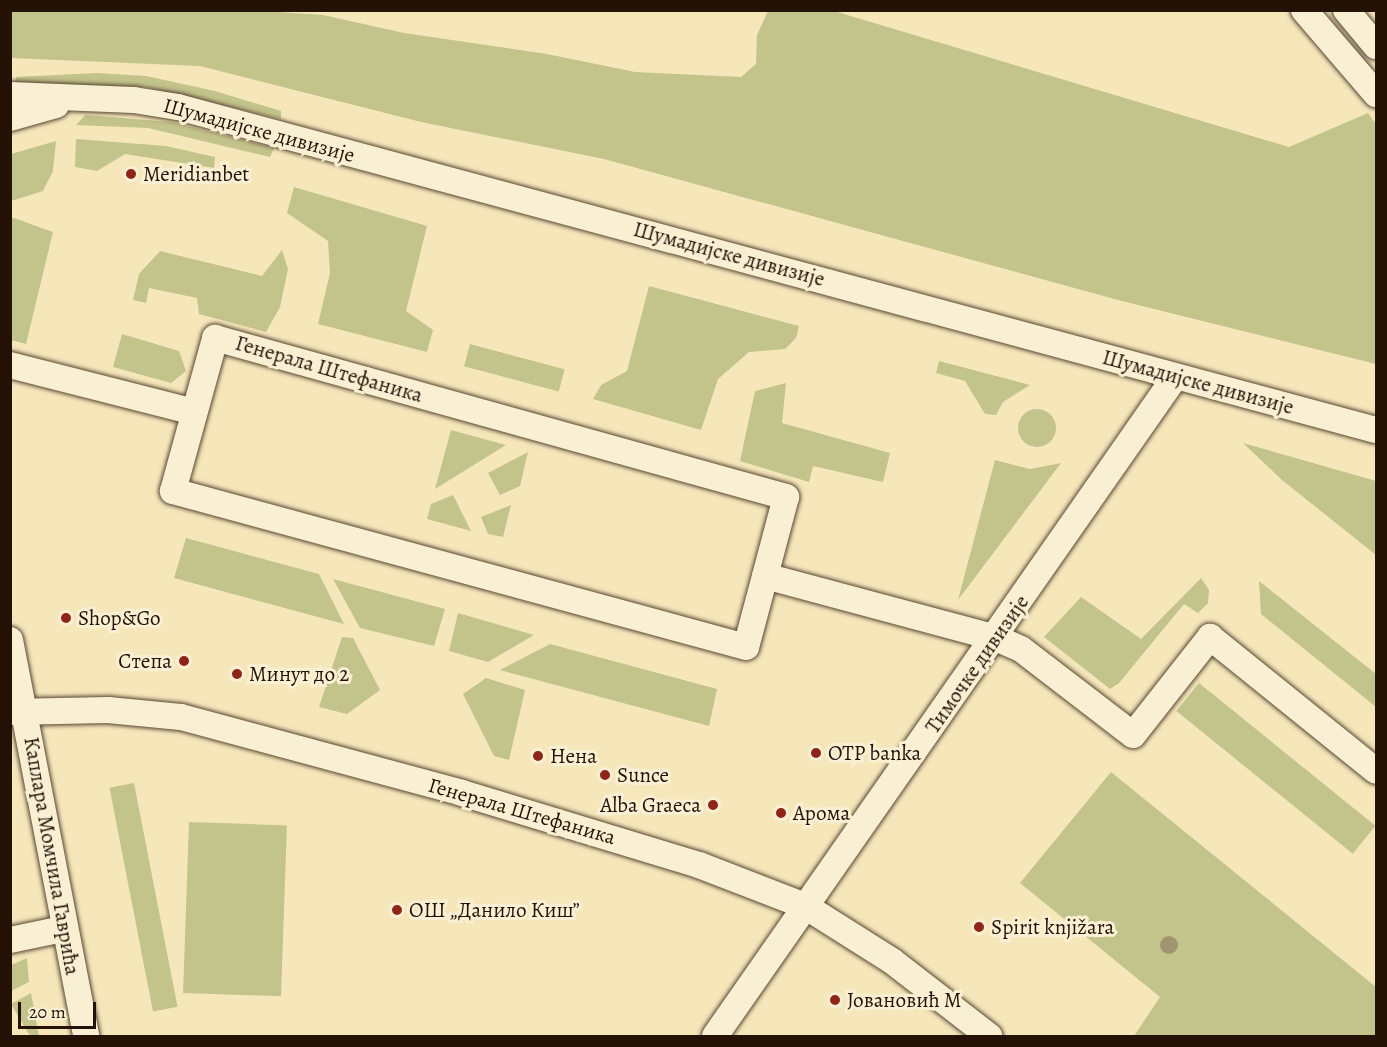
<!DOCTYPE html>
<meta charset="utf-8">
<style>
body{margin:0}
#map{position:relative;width:1387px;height:1047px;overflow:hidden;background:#f6e7bb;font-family:Alegreya,serif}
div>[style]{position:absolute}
.green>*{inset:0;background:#c3c38c;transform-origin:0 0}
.round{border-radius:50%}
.roads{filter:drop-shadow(0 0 2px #584733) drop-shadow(0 0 2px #584733)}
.minor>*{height:26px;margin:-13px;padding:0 13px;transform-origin:13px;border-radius:13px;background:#f9efd3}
.trees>*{width:18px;height:18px;margin:-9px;border-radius:50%;background:#a19471}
.dots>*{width:16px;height:16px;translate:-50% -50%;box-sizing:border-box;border:3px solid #f9efd3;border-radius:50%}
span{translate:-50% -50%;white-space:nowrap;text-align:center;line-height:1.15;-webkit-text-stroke:6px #f9efd3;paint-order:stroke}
.street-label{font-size:21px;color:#241206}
.poi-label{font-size:21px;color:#241206}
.left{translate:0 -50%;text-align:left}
.right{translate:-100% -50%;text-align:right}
.frame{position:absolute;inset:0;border:12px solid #241206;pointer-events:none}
.scale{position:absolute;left:18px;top:1002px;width:78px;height:27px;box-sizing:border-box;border:3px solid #241206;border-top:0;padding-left:8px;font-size:18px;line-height:21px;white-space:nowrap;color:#241206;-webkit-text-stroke:4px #f9efd3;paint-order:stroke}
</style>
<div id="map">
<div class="green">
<div style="clip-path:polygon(262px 11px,323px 15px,404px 33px,547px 54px,635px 72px,741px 77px,756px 64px,757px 35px,768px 11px,834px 11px,1289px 147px,1368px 113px,1376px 124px,1376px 364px,1118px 300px,604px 159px,421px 122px,200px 66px,11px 58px,11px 11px)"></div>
<div style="clip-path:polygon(97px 73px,146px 76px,215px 91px,281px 111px,281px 119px,145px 87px,15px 87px,16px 77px)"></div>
<div style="clip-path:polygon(85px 115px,171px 122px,274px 148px,270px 157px,148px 128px,76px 125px)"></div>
<div style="clip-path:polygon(76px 139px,166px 146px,215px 157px,214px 168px,125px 154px,97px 171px,75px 167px)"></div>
<div style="clip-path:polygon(56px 141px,53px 171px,43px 191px,11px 201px,11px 154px)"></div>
<div style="clip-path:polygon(294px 187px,427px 226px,406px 311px,433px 330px,427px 352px,318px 324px,330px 273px,328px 241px,287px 213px)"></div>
<div style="clip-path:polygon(14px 218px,53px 232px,26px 344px,11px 340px,10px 219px)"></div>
<div style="clip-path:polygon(282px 250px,288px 269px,280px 307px,266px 332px,199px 314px,197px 298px,149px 288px,146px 303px,133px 300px,139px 274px,160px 251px,262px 276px)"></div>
<div style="clip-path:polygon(649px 286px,799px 326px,796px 338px,785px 349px,749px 352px,718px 379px,701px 430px,593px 399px,601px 385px,627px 371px)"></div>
<div style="clip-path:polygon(122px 334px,179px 351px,186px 371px,171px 383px,113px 367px)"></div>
<div style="left:470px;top:344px;width:98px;height:23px;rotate:15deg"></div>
<div style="clip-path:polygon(939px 361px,1030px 385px,1003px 402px,996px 415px,985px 414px,965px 381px,936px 373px)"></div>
<div style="clip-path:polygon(786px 383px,782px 423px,890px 453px,883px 482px,813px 466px,809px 482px,740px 461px,755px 391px)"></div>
<div class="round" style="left:1018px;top:409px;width:38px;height:38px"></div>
<div style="clip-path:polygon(451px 430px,506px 445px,435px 489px)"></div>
<div style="clip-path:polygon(1243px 443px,1376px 481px,1376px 555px,1282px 480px)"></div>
<div style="clip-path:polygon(528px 452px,520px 486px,500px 495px,488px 473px)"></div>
<div style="clip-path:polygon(995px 460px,1030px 469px,1061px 463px,958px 600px)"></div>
<div style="clip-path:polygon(453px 495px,471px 531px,427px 519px,431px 504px)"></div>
<div style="clip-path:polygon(511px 505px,503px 537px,488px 534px,481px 517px)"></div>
<div style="clip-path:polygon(186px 538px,319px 574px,344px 624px,174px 578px)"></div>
<div style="clip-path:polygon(1201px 578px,1209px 590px,1208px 603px,1198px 613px,1184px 604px,1119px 683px,1110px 689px,1044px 637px,1081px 597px,1141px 639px)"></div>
<div style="clip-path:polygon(333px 579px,445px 609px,434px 646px,360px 628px)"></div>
<div style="clip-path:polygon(1259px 581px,1376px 674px,1376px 707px,1261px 614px)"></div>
<div style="clip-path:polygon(458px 613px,534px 635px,488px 662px,449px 651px)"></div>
<div style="clip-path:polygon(342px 637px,353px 638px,380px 690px,347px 714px,319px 707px)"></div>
<div style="clip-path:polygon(550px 644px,717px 689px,709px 726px,500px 670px)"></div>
<div style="clip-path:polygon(486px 678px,525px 690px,509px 760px,494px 756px,463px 694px)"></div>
<div style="left:1199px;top:683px;width:227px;height:36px;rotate:39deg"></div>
<div style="clip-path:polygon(1111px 772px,1376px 987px,1376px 1036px,1134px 1036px,1160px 997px,1020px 883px)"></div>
<div style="left:134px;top:783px;width:228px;height:25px;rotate:79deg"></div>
<div style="left:189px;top:822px;width:98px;height:171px;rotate:2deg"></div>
<div style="clip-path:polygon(27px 958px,29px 982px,11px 991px,11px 965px)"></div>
<div style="clip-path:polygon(31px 993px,39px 1036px,30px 1036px,11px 1004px)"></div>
</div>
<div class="roads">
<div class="minor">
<div style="left:1304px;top:10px;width:111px;rotate:49.4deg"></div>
<div style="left:1346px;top:10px;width:47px;rotate:50.2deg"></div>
<div style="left:10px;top:95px;width:124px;rotate:2.3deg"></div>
<div style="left:134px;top:100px;width:45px;rotate:9deg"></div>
<div style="left:178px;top:107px;width:1241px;rotate:15.09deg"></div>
<div style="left:10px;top:118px;width:48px;rotate:-15.8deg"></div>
<div style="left:215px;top:338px;width:593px;rotate:15.56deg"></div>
<div style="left:786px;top:497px;width:155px;rotate:104.9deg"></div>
<div style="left:746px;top:647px;width:594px;rotate:-164.77deg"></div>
<div style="left:173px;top:491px;width:159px;rotate:-74.6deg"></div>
<div style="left:10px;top:365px;width:190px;rotate:14.3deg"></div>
<div style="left:765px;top:576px;width:239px;rotate:15deg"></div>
<div style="left:996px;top:638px;width:27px;rotate:24deg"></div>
<div style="left:1021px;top:649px;width:141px;rotate:37.5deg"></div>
<div style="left:1133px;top:735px;width:125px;rotate:-51.8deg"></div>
<div style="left:1210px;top:637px;width:213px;rotate:38.9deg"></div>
<div style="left:10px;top:640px;width:403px;rotate:79.1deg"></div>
<div style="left:10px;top:712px;width:98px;rotate:-1.2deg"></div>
<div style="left:108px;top:710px;width:73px;rotate:5.5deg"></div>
<div style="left:181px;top:717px;width:291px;rotate:15.1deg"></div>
<div style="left:462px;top:793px;width:248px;rotate:16.9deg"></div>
<div style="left:699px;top:865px;width:114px;rotate:21.1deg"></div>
<div style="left:805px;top:906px;width:103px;rotate:32.3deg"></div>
<div style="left:892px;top:961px;width:123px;rotate:37.7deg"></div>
<div style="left:10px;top:940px;width:54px;rotate:-11.7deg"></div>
<div style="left:715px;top:1036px;width:804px;rotate:-55.08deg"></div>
</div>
</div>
<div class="trees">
<div style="left:1169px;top:945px"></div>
</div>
<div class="dots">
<div style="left:131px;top:174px;background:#8f2418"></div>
<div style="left:66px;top:618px;background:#8f2418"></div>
<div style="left:184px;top:661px;background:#8f2418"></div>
<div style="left:237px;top:674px;background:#8f2418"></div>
<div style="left:816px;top:753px;background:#8f2418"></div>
<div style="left:538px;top:756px;background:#8f2418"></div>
<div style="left:605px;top:775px;background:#8f2418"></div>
<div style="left:713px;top:805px;background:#8f2418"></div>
<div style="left:781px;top:813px;background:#8f2418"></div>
<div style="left:397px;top:910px;background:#8f2418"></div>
<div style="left:979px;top:927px;background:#8f2418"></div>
<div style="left:835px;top:1000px;background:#8f2418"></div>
</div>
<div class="street-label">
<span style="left:259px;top:130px;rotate:15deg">Шумадијске дивизије</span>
<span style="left:729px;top:254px;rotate:15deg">Шумадијске дивизије</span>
<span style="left:329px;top:369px;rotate:16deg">Генерала Штефаника</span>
<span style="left:1198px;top:382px;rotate:15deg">Шумадијске дивизије</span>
<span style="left:977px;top:664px;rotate:-55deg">Тимочке дивизије</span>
<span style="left:522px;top:811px;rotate:16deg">Генерала Штефаника</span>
<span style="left:52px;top:856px;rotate:80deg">Каплара Момчила Гаврића</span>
</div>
<div class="poi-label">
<span class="left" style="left:143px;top:174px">Meridianbet</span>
<span class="left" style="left:78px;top:618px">Shop&amp;Go</span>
<span class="right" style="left:172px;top:661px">Степа</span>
<span class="left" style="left:249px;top:674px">Минут до 2</span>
<span class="left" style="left:828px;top:753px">OTP banka</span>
<span class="left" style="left:550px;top:756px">Нена</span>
<span class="left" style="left:617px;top:775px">Sunce</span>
<span class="right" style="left:701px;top:805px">Alba Graeca</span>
<span class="left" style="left:793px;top:813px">Арома</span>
<span class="left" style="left:409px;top:910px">ОШ „Данило Киш”</span>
<span class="left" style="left:991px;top:927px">Spirit knjižara</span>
<span class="left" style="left:847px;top:1000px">Јовановић М</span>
</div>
<div class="frame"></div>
<div class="scale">20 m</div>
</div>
